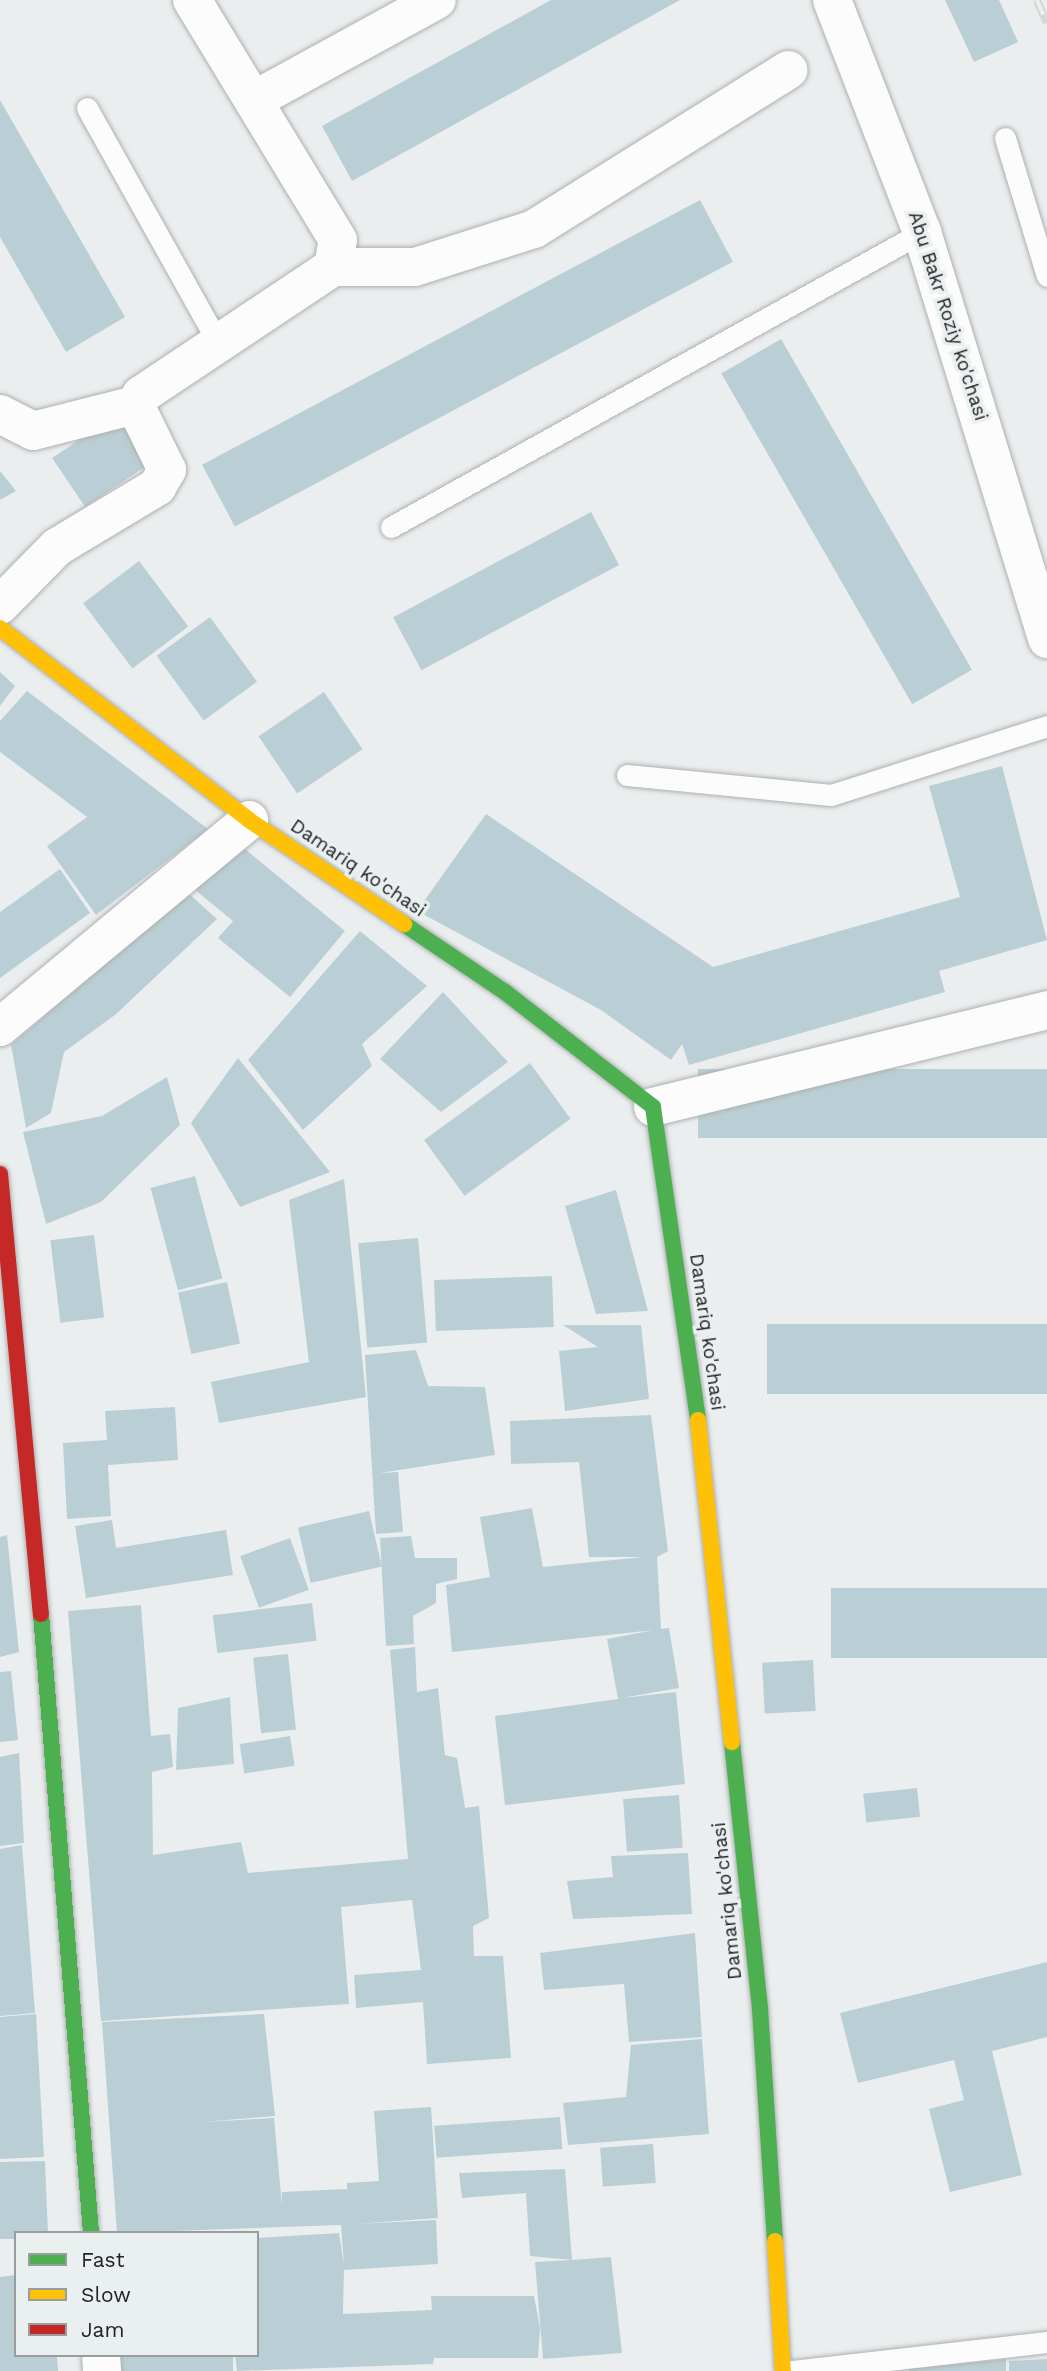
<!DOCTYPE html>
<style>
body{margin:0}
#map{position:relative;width:1047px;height:2371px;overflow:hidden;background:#ebeeef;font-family:"Work Sans",sans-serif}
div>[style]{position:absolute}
.building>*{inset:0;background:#bacfd5;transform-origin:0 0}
.roads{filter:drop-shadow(0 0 2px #aeb0b0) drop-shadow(0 0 2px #aeb0b0)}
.lane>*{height:21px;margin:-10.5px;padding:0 10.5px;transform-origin:10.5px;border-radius:10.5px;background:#fcfcfd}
.street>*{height:38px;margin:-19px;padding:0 19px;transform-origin:19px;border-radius:19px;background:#fcfcfd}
.fast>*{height:16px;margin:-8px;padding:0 8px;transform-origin:8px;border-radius:8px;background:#4caf50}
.slow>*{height:16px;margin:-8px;padding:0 8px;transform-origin:8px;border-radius:8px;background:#ffc107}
.jam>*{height:16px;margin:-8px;padding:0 8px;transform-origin:8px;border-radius:8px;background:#c62828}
.rail>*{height:8px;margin-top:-4px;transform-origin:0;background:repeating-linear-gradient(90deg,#eaeff0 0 16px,#d6d6d6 0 32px);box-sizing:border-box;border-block:2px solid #d6d6d6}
span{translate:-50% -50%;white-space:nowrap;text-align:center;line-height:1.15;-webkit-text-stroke:7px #eaeff0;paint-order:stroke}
.street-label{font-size:19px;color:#212324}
.legend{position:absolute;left:14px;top:2231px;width:245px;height:126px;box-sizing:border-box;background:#eaeff0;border:2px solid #9a9d9e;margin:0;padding:9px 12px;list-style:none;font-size:21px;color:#212324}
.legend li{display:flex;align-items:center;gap:14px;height:35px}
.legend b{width:35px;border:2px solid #9a9d9e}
</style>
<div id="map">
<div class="building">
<div style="clip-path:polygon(551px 0,680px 0,352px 181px,322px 126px)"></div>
<div style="clip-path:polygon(945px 0,999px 0,1018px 42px,974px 62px)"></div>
<div style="clip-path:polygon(0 100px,125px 317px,66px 352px,0 237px)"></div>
<div style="left:700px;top:200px;width:70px;height:564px;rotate:62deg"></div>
<div style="left:781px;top:339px;width:382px;height:69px;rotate:60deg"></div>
<div style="left:116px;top:415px;width:59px;height:77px;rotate:56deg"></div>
<div style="clip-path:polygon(0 471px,16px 491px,0 500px)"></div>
<div style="left:591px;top:512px;width:60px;height:224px;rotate:62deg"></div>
<div style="left:139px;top:561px;width:82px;height:70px;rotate:53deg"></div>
<div style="left:210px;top:617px;width:80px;height:66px;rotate:54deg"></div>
<div style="clip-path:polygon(0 672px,15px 686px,0 706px)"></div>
<div style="clip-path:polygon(27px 691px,208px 829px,96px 915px,47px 846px,87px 817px,0 752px,0 721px)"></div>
<div style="left:324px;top:692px;width:69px;height:79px;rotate:56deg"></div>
<div style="clip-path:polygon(1002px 766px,1047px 940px,939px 971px,945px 992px,689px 1065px,682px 1044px,671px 1060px,601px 1010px,417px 911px,486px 814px,713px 967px,960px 897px,929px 786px)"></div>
<div style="clip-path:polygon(234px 840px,345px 931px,290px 997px,218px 938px,233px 921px,194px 889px)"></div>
<div style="clip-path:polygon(60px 869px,90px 913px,0 978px,0 912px)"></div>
<div style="clip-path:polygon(187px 892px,217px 919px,115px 1015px,64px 1052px,51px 1113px,26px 1128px,11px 1045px)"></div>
<div style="clip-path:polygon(360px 931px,427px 986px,362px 1044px,372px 1066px,303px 1130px,248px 1060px)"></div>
<div style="clip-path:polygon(443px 992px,508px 1062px,441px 1112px,380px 1059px)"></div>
<div style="clip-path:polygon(238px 1058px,330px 1172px,240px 1207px,191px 1123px)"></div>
<div style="left:530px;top:1063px;width:69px;height:131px;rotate:54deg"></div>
<div style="left:1047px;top:1069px;width:69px;height:349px;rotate:90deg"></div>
<div style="clip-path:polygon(167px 1077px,180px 1125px,101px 1202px,46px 1224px,23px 1132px,102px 1116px)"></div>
<div style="left:195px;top:1176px;width:106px;height:46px;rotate:75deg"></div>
<div style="clip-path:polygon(344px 1179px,366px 1397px,219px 1423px,211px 1382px,309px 1362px,289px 1200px)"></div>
<div style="clip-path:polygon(616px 1190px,648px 1311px,596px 1314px,565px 1206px)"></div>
<div style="left:94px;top:1235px;width:83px;height:44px;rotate:83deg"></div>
<div style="left:418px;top:1238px;width:105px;height:60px;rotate:85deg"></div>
<div style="left:552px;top:1276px;width:51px;height:118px;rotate:88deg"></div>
<div style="left:227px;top:1282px;width:63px;height:50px;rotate:78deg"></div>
<div style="left:1047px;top:1324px;width:70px;height:280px;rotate:90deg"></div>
<div style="clip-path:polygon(563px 1325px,641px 1325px,649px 1399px,565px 1411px,559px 1351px,598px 1347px)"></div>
<div style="clip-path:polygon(416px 1350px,428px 1386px,485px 1387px,495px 1455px,380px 1473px,398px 1472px,403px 1532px,376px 1534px,365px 1355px)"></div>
<div style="clip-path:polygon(175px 1407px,178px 1460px,108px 1465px,111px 1516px,67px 1519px,63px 1443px,107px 1440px,105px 1411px)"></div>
<div style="clip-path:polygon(651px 1415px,668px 1551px,657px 1557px,661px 1629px,669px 1628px,679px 1688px,622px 1698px,676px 1692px,685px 1784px,505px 1805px,495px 1716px,618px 1699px,607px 1639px,654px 1630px,452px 1652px,446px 1585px,490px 1577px,480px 1517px,532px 1508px,543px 1567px,643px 1557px,589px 1557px,579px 1462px,511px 1464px,510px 1421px)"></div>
<div style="left:369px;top:1511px;width:57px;height:73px;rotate:77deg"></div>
<div style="clip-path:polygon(112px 1520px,116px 1548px,226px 1530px,233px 1575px,86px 1598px,75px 1526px)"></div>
<div style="clip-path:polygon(7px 1535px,19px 1652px,0 1657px,0 1537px)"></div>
<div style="clip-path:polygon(411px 1536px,415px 1558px,457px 1558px,457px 1579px,436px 1584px,436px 1603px,413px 1616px,414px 1644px,386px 1646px,380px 1538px)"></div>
<div style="left:290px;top:1538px;width:55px;height:53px;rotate:70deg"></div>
<div style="left:1047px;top:1588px;width:70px;height:216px;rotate:90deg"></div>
<div style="left:312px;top:1603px;width:38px;height:100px;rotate:83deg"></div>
<div style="clip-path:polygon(141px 1605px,151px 1736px,170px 1734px,173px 1767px,152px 1772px,153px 1855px,241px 1842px,248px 1873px,408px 1859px,390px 1650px,415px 1647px,417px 1692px,438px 1688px,445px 1755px,457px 1758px,465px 1808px,479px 1806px,489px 1918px,473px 1926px,474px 1956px,503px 1956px,511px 2058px,427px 2064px,423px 2002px,356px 2008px,354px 1975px,421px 1970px,412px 1900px,341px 1907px,349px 2004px,101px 2021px,68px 1611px)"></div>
<div style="left:288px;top:1654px;width:76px;height:35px;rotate:84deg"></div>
<div style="left:813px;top:1660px;width:51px;height:51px;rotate:87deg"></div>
<div style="clip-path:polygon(11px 1671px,18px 1740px,0 1742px,0 1672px)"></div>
<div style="clip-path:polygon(230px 1697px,234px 1764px,176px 1770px,178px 1708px)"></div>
<div style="left:290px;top:1736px;width:30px;height:51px;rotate:81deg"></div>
<div style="clip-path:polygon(19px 1753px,24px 1843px,0 1846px,0 1757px)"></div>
<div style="left:917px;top:1788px;width:29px;height:54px;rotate:84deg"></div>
<div style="left:679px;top:1795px;width:53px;height:56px;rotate:86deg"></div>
<div style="clip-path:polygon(22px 1845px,35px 2013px,0 2016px,0 1849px)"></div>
<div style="clip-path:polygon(688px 1853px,692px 1914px,573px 1919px,567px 1881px,613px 1877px,611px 1856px)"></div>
<div style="clip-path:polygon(695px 1933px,702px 2037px,629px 2042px,624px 1984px,544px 1990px,540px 1953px)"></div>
<div style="clip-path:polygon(1047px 1962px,1047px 2037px,992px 2051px,1022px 2175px,950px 2192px,929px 2109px,964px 2100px,954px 2060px,858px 2083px,840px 2013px)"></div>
<div style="clip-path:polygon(36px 2014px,44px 2157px,0 2159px,0 2017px)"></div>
<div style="clip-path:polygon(264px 2014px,275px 2116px,203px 2122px,274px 2118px,282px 2206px,282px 2192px,347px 2189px,347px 2183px,379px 2181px,374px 2111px,431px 2107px,438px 2218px,355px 2224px,436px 2220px,438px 2264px,344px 2270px,343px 2314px,432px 2310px,431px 2296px,534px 2296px,540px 2328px,538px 2358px,434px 2358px,433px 2364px,237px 2371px,235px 2355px,257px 2355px,257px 2238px,339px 2233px,344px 2265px,341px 2225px,117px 2233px,102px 2022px)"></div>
<div style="clip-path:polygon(702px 2039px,709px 2134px,568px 2145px,563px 2103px,626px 2097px,631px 2045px)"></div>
<div style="left:560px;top:2117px;width:32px;height:126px;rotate:86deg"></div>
<div style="left:653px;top:2144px;width:39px;height:53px;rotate:86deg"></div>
<div style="clip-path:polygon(45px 2161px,48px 2233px,16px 2233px,16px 2239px,0 2239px,0 2162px)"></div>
<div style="clip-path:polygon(565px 2169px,572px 2260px,611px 2257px,622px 2353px,543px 2359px,535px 2262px,572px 2260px,530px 2256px,526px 2193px,462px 2198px,459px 2173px)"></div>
<div style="clip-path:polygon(16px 2275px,16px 2355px,57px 2355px,58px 2371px,0 2371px,0 2277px)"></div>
<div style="left:120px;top:2355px;width:113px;height:16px"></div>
<div style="clip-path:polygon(1006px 2359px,1006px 2371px,909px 2371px,909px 2369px)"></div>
<div style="clip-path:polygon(1047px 2359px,1047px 2371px,1009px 2371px,1009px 2361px)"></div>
</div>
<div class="roads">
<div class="lane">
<div style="left:87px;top:108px;width:270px;rotate:60.8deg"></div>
<div style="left:1005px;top:138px;width:144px;rotate:73.1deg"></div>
<div style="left:391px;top:527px;width:607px;rotate:-29.05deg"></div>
<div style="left:627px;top:775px;width:205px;rotate:5.6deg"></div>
<div style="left:831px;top:795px;width:227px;rotate:-17.7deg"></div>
<div style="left:792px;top:2371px;width:257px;rotate:-6.5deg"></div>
</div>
<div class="street">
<div style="left:832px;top:0;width:249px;rotate:68.8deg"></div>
<div style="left:922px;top:232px;width:426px;rotate:72.9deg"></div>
<div style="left:256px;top:99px;width:206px;rotate:-28.7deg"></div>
<div style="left:333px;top:267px;width:82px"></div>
<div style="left:415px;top:267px;width:125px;rotate:-17.7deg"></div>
<div style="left:534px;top:229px;width:300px;rotate:-32deg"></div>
<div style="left:0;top:414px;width:37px;rotate:27deg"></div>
<div style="left:33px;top:431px;width:105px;rotate:-14.3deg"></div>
<div style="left:0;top:605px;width:81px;rotate:-45.5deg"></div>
<div style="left:57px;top:547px;width:117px;rotate:-31deg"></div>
<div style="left:157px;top:487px;width:20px;rotate:-60deg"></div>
<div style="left:167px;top:470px;width:72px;rotate:-116.2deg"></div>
<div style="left:135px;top:405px;width:12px;rotate:-59deg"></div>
<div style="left:141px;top:395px;width:231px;rotate:-33.7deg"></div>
<div style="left:333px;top:267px;width:27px;rotate:-80deg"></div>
<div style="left:338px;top:240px;width:281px;rotate:-121.3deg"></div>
<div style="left:0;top:1027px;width:324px;rotate:-39.7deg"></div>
<div style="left:653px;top:1107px;width:406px;rotate:-13.8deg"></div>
<div style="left:101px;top:2355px;width:16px;rotate:86deg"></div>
</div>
<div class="fast">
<div style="left:404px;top:924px;width:122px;rotate:34deg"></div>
<div style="left:505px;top:992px;width:187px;rotate:37.8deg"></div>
<div style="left:653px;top:1107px;width:316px;rotate:81.8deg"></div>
<div style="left:41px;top:1614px;width:621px;rotate:85.38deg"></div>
<div style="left:732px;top:1742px;width:268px;rotate:84deg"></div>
<div style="left:760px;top:2009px;width:232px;rotate:86.3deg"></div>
</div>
<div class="slow">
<div style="left:0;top:628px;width:314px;rotate:37.6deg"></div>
<div style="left:249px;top:820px;width:187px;rotate:33.9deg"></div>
<div style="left:698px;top:1420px;width:324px;rotate:84deg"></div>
<div style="left:775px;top:2241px;width:130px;rotate:86.5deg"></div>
</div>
<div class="jam">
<div style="left:0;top:1174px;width:442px;rotate:84.7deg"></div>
</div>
</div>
<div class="rail">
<div style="left:1037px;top:0;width:25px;rotate:67deg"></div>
</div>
<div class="street-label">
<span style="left:948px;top:316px;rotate:72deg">Abu Bakr Roziy ko'chasi</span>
<span style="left:358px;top:868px;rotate:34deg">Damariq ko'chasi</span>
<span style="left:707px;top:1332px;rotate:82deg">Damariq ko'chasi</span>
<span style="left:727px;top:1901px;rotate:-96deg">Damariq ko'chasi</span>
</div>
<ul class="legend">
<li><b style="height:9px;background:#4caf50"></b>Fast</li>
<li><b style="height:9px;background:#ffc107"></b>Slow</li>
<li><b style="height:9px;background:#c62828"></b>Jam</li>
</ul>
</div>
